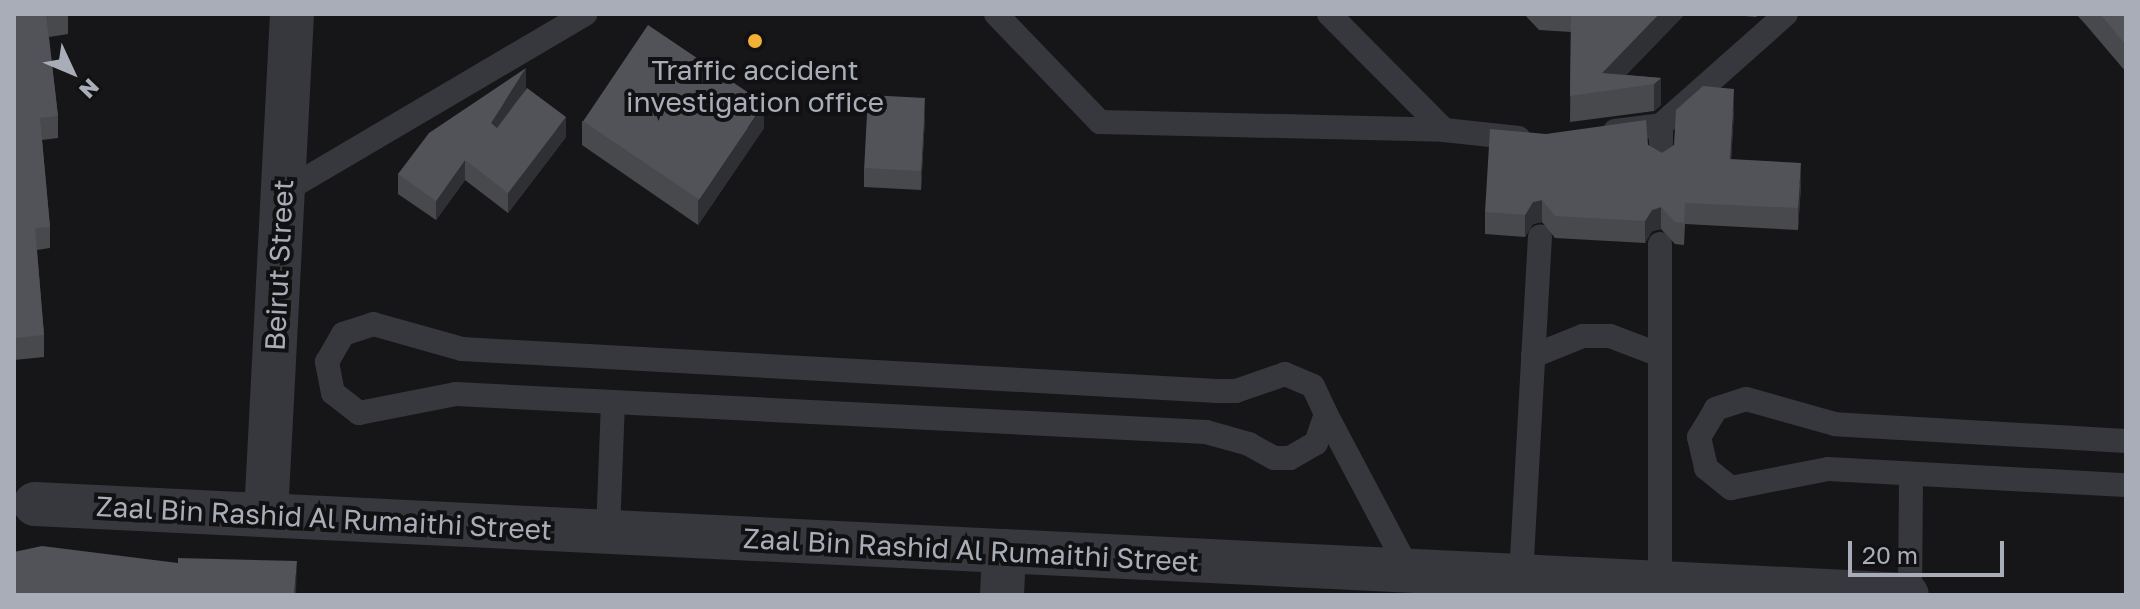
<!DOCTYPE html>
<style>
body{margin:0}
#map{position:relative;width:2140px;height:609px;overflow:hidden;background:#161618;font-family:"Golos Text",sans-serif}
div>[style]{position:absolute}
.service>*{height:24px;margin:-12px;padding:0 12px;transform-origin:12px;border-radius:12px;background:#37383d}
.minor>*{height:44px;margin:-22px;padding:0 22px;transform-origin:22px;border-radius:22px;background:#37383d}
.wall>*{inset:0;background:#47494d}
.shaded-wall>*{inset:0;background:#2f3033}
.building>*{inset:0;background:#525359;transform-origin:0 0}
.dots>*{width:22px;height:22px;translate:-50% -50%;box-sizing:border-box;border:4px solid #111113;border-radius:50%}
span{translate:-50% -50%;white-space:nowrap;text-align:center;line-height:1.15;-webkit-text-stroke:8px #111113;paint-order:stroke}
.poi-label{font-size:28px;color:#a8adb8}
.street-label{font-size:28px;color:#a8adb8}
.frame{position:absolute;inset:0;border:16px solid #a8adb8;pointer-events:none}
.north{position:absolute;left:32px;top:32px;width:80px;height:80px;-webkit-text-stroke:6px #111113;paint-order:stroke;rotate:134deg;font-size:22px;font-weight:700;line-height:32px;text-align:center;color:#a8adb8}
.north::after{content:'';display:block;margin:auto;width:28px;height:36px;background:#a8adb8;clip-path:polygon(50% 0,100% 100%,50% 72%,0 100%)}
.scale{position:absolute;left:1848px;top:541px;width:156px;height:36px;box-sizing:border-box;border:4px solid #a8adb8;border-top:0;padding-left:10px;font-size:24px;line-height:28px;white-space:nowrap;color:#a8adb8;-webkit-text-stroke:6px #111113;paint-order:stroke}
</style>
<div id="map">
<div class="service">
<div style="left:996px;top:14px;width:150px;rotate:46.1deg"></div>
<div style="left:1100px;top:122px;width:344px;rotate:1.3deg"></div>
<div style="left:1329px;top:14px;width:163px;rotate:45.2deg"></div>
<div style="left:1444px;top:130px;width:75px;rotate:6.1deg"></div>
<div style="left:1615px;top:131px;width:46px;rotate:-7.4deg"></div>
<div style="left:1661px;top:125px;width:167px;rotate:-41.6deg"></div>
<div style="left:1661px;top:160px;width:35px;rotate:-90deg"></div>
<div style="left:283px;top:192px;width:351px;rotate:-30.5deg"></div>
<div style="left:373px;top:324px;width:92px;rotate:15.7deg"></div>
<div style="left:462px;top:349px;width:756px;rotate:3.18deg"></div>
<div style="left:1217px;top:391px;width:19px"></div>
<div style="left:1236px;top:391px;width:52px;rotate:-19.1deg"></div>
<div style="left:1285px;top:374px;width:30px;rotate:23deg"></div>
<div style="left:1313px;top:386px;width:31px;rotate:65deg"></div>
<div style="left:1326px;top:414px;width:31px;rotate:109deg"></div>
<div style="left:1316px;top:443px;width:30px;rotate:150deg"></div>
<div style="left:1290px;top:458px;width:16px;rotate:180deg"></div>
<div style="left:1274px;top:458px;width:29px;rotate:-151deg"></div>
<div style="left:1249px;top:444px;width:45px;rotate:-164.4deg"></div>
<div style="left:1206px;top:432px;width:594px;rotate:-177.1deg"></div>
<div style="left:613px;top:402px;width:157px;rotate:-177.1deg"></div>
<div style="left:456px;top:394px;width:99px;rotate:168.9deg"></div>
<div style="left:359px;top:413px;width:33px;rotate:-142deg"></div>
<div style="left:333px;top:393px;width:32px;rotate:-101deg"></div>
<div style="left:327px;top:362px;width:32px;rotate:-60deg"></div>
<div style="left:343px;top:334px;width:32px;rotate:-18deg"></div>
<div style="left:1533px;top:356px;width:54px;rotate:-21.8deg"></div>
<div style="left:1583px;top:336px;width:27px"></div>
<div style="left:1610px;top:336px;width:53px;rotate:20.8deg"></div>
<div style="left:1326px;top:414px;width:178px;rotate:62.1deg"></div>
<div style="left:2126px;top:441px;width:291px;rotate:-176.7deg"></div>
<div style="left:1835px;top:424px;width:92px;rotate:-164.3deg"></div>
<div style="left:1746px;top:399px;width:32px;rotate:162deg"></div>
<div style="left:1716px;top:409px;width:33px;rotate:121deg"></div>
<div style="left:1699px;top:437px;width:32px;rotate:77deg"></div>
<div style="left:1706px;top:468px;width:32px;rotate:39deg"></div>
<div style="left:1731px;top:488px;width:99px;rotate:-11.1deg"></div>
<div style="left:1828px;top:469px;width:298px;rotate:3.1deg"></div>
<div style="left:608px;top:532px;width:130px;rotate:-87.8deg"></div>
<div style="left:1521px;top:576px;width:340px;rotate:-86.8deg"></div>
<div style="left:1660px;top:583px;width:339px;rotate:-90deg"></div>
<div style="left:1910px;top:595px;width:121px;rotate:-89.5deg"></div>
</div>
<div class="minor">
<div style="left:35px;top:504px;width:1874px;rotate:2.78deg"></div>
<div style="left:266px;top:515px;width:502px;rotate:-87.03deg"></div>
<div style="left:1002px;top:595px;width:44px;rotate:-87.4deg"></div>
</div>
<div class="wall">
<div style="clip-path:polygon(14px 14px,68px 14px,68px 34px,49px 37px,58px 116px,58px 138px,42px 140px,50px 227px,50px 248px,37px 250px,44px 335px,44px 357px,14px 360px)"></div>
<div style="clip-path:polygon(1524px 14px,1685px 14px,1626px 75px,1661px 78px,1661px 105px,1654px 111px,1570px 122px,1571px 32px,1539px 30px)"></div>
<div style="clip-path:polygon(1723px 14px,1759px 14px,1756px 17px)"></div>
<div style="clip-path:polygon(2076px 14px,2126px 14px,2126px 72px,2086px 25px)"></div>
<div style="clip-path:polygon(526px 88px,518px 100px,566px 137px,508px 213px,465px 180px,436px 220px,398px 194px,398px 174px)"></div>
<div style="clip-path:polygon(1734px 111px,1731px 160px,1801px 185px,1798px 230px,1685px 224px,1684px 245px,1675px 244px,1661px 229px,1652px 231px,1645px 243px,1555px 238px,1542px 222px,1533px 224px,1525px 237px,1485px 234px,1485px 212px,1648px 145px,1662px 153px)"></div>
<div style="clip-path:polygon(925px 117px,921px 190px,864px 187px,864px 168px)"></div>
<div style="clip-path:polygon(582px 121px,764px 128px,698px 225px,582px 145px)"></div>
</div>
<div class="shaded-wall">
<div style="clip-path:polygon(1659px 14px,1685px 14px,1611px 90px,1602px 73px)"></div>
<div style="clip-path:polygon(526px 68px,526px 88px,491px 143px,491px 123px)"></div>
<div style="clip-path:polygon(1661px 78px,1661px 105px,1654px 111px,1654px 84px)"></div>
<div style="clip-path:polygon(1734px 89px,1734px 111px,1730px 181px,1730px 159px)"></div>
<div style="clip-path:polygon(925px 98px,925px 117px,921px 190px,921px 170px)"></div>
<div style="clip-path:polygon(764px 104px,764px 128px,698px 225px,698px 201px)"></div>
<div style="clip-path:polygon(566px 117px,566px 137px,508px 213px,508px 193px)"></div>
<div style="clip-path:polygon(465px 160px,465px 180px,436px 220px,436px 201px)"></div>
<div style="clip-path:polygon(1801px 163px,1801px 185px,1798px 230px,1798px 208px)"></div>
<div style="clip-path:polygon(1542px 200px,1542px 222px,1533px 224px,1525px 237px,1525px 215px,1533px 202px)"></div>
<div style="clip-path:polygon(1661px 207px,1661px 229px,1652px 231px,1645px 243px,1645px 221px,1652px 210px)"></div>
<div style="clip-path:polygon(297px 561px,296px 595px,294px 595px)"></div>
</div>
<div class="building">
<div style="clip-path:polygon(14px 14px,55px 14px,46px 15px,58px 116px,40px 118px,50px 227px,35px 228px,44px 335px,14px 338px)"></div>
<div style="clip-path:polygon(1571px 14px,1659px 14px,1602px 73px,1661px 78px,1654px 84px,1570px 96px)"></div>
<div style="clip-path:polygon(2100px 14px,2126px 14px,2126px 45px)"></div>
<div style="left:648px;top:25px;width:140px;height:116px;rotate:34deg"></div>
<div style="clip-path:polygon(526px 68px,491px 123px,497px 128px,527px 88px,566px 117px,508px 193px,465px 160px,436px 201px,398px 174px,429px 133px)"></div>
<div style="clip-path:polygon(1703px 86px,1734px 89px,1730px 159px,1801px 163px,1798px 208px,1685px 203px,1684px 223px,1675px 222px,1661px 207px,1652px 210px,1645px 221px,1555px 216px,1542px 200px,1533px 202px,1525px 215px,1485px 212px,1490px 129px,1546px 134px,1646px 120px,1648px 145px,1662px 153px,1674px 145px,1676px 110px)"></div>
<div style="left:868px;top:95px;width:57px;height:73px;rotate:3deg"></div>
<div style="clip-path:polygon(42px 546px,178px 563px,178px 558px,297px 561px,294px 595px,14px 595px,14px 552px)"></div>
<div style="clip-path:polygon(639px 594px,716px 595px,639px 595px)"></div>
</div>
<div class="dots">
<div style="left:755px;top:41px;background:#f2b134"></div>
</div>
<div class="poi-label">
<span style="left:755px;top:86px">Traffic accident<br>investigation office</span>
</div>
<div class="street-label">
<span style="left:279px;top:265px;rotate:-87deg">Beirut Street</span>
<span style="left:324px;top:518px;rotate:3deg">Zaal Bin Rashid Al Rumaithi Street</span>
<span style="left:971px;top:550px;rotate:3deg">Zaal Bin Rashid Al Rumaithi Street</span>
</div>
<div class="frame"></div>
<div class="north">N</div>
<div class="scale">20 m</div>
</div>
